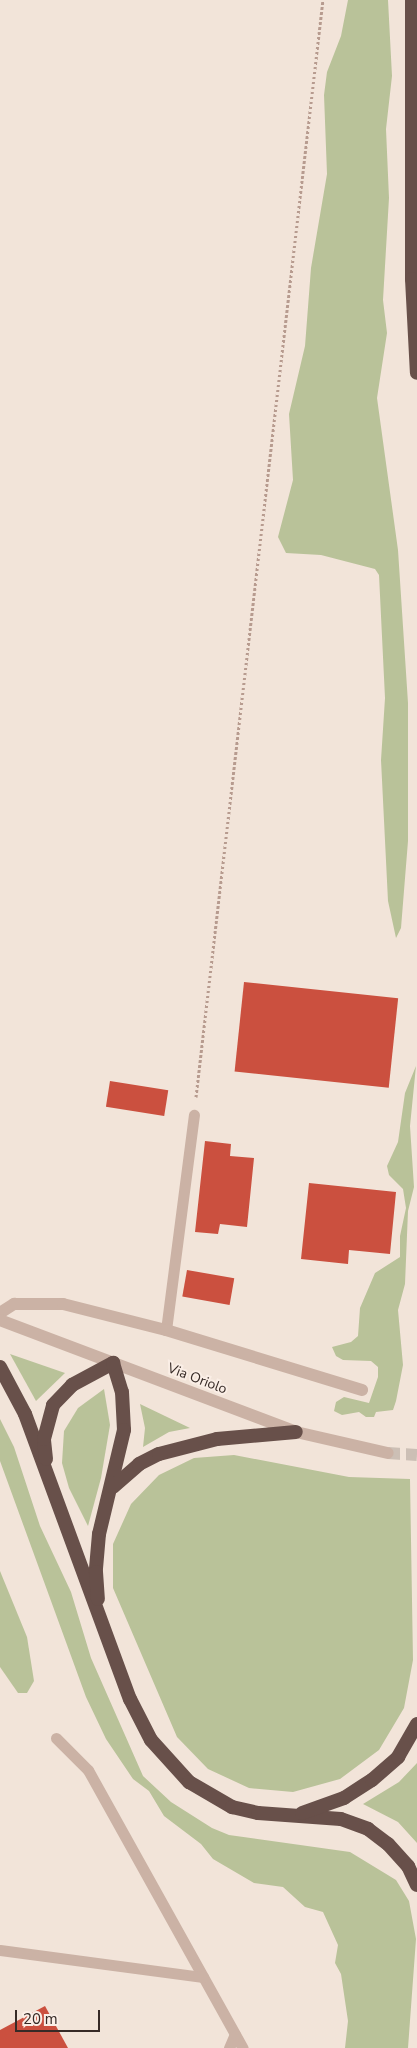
<!DOCTYPE html>
<style>
body{margin:0}
#map{position:relative;width:417px;height:2048px;overflow:hidden;background:#f2e4d9;font-family:"Nunito Sans",sans-serif}
div>[style]{position:absolute}
.green>*{inset:0;background:#b9c299}
.building>*{inset:0;background:#cb503f;transform-origin:0 0}
.tertiary-tunnel>*{height:12px;margin-top:-6px;transform-origin:0;background:repeating-linear-gradient(90deg,#ccbfb5 0 12px,transparent 0 18px)}
.path>*{height:3px;margin-top:-1.5px;transform-origin:0;background:repeating-linear-gradient(90deg,#b79b8f 0 2.5px,transparent 0 5px)}
.service>*{height:11px;margin:-5.5px;padding:0 5.5px;transform-origin:5.5px;border-radius:5.5px;background:#cbb2a5}
.minor>*{height:12px;margin:-6px;padding:0 6px;transform-origin:6px;border-radius:6px;background:#cbb2a5}
.tertiary>*{height:12px;margin:-6px;padding:0 6px;transform-origin:6px;border-radius:6px;background:#cbb2a5}
.trunk>*{height:14px;margin:-7px;padding:0 7px;transform-origin:7px;border-radius:7px;background:#68504a}
span{translate:-50% -50%;white-space:nowrap;text-align:center;line-height:1.15;-webkit-text-stroke:4px #faeee6;paint-order:stroke}
.street-label{font-size:14px;color:#362a26}
.scale{position:absolute;left:15px;top:2010px;width:85px;height:22px;box-sizing:border-box;border:2px solid #362a26;border-top:0;padding-left:6px;font-size:15px;line-height:18px;white-space:nowrap;color:#362a26;-webkit-text-stroke:4px #faeee6;paint-order:stroke}
</style>
<div id="map">
<div class="green">
<div style="clip-path:polygon(348px 0,388px 0,392px 76px,386px 129px,389px 198px,383px 300px,387px 333px,377px 398px,398px 550px,408px 703px,408px 841px,401px 928px,396px 938px,388px 901px,381px 760px,385px 698px,379px 575px,375px 569px,321px 555px,286px 553px,278px 537px,293px 480px,289px 414px,305px 346px,311px 268px,327px 174px,324px 95px,327px 72px,341px 36px)"></div>
<div style="clip-path:polygon(416px 1066px,410px 1126px,414px 1187px,408px 1211px,405px 1284px,398px 1310px,403px 1365px,396px 1401px,393px 1410px,376px 1412px,374px 1417px,366px 1417px,359px 1412px,342px 1415px,334px 1411px,336px 1402px,344px 1397px,369px 1403px,378px 1377px,378px 1367px,371px 1361px,343px 1360px,336px 1356px,332px 1347px,351px 1342px,358px 1336px,360px 1308px,375px 1273px,400px 1257px,400px 1236px,406px 1208px,403px 1189px,389px 1175px,387px 1166px,398px 1142px,405px 1093px)"></div>
<div style="clip-path:polygon(10px 1354px,65px 1373px,36px 1401px)"></div>
<div style="clip-path:polygon(104px 1389px,110px 1425px,101px 1478px,88px 1526px,69px 1488px,62px 1463px,64px 1431px,78px 1408px)"></div>
<div style="clip-path:polygon(140px 1404px,190px 1428px,169px 1432px,143px 1447px,145px 1428px)"></div>
<div style="clip-path:polygon(0 1419px,14px 1447px,40px 1526px,71px 1592px,91px 1658px,143px 1776px,171px 1802px,212px 1828px,229px 1835px,350px 1852px,396px 1880px,409px 1901px,416px 1939px,408px 2048px,345px 2048px,348px 2021px,341px 1974px,335px 1963px,338px 1945px,323px 1912px,305px 1907px,283px 1887px,254px 1883px,213px 1859px,201px 1844px,164px 1816px,149px 1791px,133px 1779px,106px 1739px,86px 1697px,0 1461px)"></div>
<div style="clip-path:polygon(234px 1455px,349px 1477px,410px 1479px,413px 1660px,404px 1708px,379px 1750px,340px 1779px,293px 1792px,249px 1788px,208px 1769px,177px 1737px,113px 1588px,113px 1544px,131px 1504px,159px 1475px,194px 1458px)"></div>
<div style="clip-path:polygon(0 1571px,27px 1637px,34px 1681px,27px 1693px,18px 1693px,0 1667px)"></div>
<div style="clip-path:polygon(417px 1763px,417px 1843px,398px 1822px,363px 1804px,399px 1782px)"></div>
</div>
<div class="building">
<div style="left:244px;top:982px;width:155px;height:90px;rotate:6deg"></div>
<div style="left:110px;top:1081px;width:59px;height:26px;rotate:9deg"></div>
<div style="clip-path:polygon(205px 1141px,231px 1144px,230px 1156px,254px 1158px,247px 1227px,220px 1224px,218px 1234px,195px 1232px)"></div>
<div style="clip-path:polygon(309px 1183px,396px 1192px,390px 1254px,349px 1250px,348px 1264px,301px 1259px)"></div>
<div style="left:187px;top:1270px;width:48px;height:27px;rotate:10deg"></div>
<div style="clip-path:polygon(45px 2006px,68px 2048px,0 2048px,0 2030px)"></div>
</div>
<div class="tertiary-tunnel">
<div style="left:388px;top:1453px;width:29px;rotate:4deg"></div>
</div>
<div class="path">
<div style="left:196px;top:1097px;width:1104px;rotate:-83.4deg"></div>
</div>
<div class="service">
<div style="left:166px;top:1330px;width:217px;rotate:-82.6deg"></div>
<div style="left:56px;top:1738px;width:45px;rotate:45deg"></div>
<div style="left:88px;top:1770px;width:318px;rotate:60.9deg"></div>
<div style="left:0;top:1950px;width:205px;rotate:7.6deg"></div>
<div style="left:229px;top:2048px;width:15px;rotate:-67deg"></div>
</div>
<div class="minor">
<div style="left:0;top:1313px;width:17px;rotate:-33deg"></div>
<div style="left:14px;top:1304px;width:49px"></div>
<div style="left:63px;top:1304px;width:106px;rotate:14.2deg"></div>
<div style="left:166px;top:1330px;width:205px;rotate:17deg"></div>
</div>
<div class="tertiary">
<div style="left:0;top:1320px;width:316px;rotate:20.7deg"></div>
<div style="left:296px;top:1432px;width:94px;rotate:12.9deg"></div>
</div>
<div class="trunk">
<div style="left:412px;top:0;width:279px;rotate:90deg"></div>
<div style="left:412px;top:279px;width:94px;rotate:87deg"></div>
<div style="left:0;top:1367px;width:53px;rotate:62deg"></div>
<div style="left:25px;top:1414px;width:304px;rotate:69.8deg"></div>
<div style="left:130px;top:1699px;width:46px;rotate:62.9deg"></div>
<div style="left:151px;top:1740px;width:57px;rotate:47.9deg"></div>
<div style="left:189px;top:1782px;width:50px;rotate:30.2deg"></div>
<div style="left:232px;top:1807px;width:27px;rotate:13deg"></div>
<div style="left:258px;top:1813px;width:83px;rotate:4.1deg"></div>
<div style="left:341px;top:1819px;width:29px;rotate:20deg"></div>
<div style="left:368px;top:1829px;width:25px;rotate:37deg"></div>
<div style="left:388px;top:1844px;width:30px;rotate:48deg"></div>
<div style="left:408px;top:1866px;width:21px;rotate:65deg"></div>
<div style="left:46px;top:1459px;width:20px;rotate:-96deg"></div>
<div style="left:44px;top:1439px;width:35px;rotate:-75deg"></div>
<div style="left:53px;top:1405px;width:28px;rotate:-46deg"></div>
<div style="left:72px;top:1385px;width:47px;rotate:-28.2deg"></div>
<div style="left:113px;top:1363px;width:30px;rotate:73deg"></div>
<div style="left:122px;top:1392px;width:38px;rotate:87deg"></div>
<div style="left:124px;top:1430px;width:107px;rotate:103.5deg"></div>
<div style="left:99px;top:1534px;width:38px;rotate:95deg"></div>
<div style="left:96px;top:1572px;width:27px;rotate:86deg"></div>
<div style="left:113px;top:1487px;width:35px;rotate:-41deg"></div>
<div style="left:139px;top:1464px;width:22px;rotate:-27deg"></div>
<div style="left:159px;top:1454px;width:60px;rotate:-14.5deg"></div>
<div style="left:217px;top:1439px;width:79px;rotate:-5.1deg"></div>
<div style="left:302px;top:1813px;width:45px;rotate:-19.7deg"></div>
<div style="left:344px;top:1798px;width:33px;rotate:-33deg"></div>
<div style="left:372px;top:1780px;width:35px;rotate:-41deg"></div>
<div style="left:398px;top:1757px;width:38px;rotate:-60deg"></div>
</div>
<div class="street-label">
<span style="left:197px;top:1379px;rotate:21deg">Via Oriolo</span>
</div>
<div class="scale">20 m</div>
</div>
